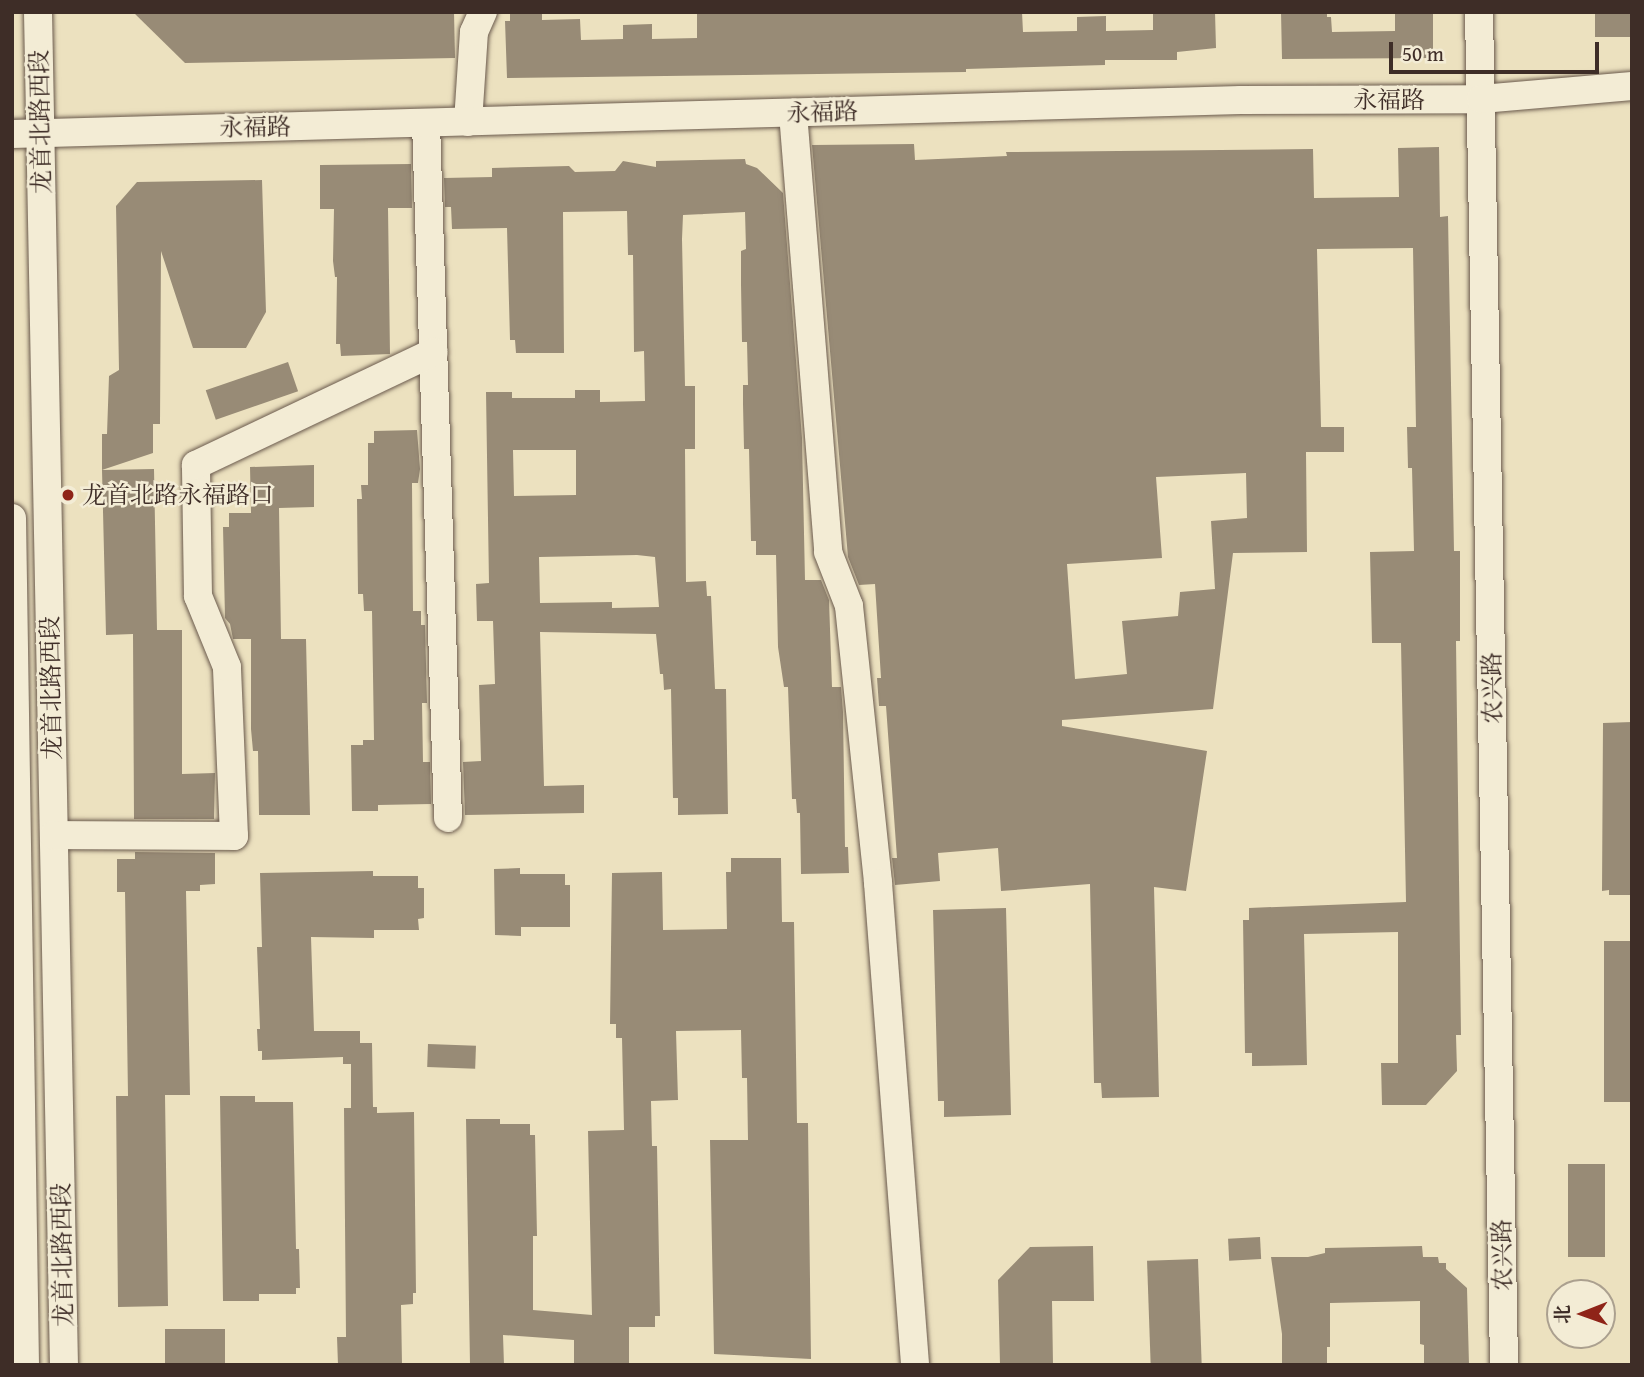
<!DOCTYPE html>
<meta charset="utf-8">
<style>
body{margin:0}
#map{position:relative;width:1644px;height:1377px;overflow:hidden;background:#ece1bf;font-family:"Gentium Book Plus","Noto Serif SC",serif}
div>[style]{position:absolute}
.building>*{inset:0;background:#988b76;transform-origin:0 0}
.roads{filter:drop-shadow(0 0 2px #6a5a4d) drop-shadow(0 0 2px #6a5a4d)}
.minor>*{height:28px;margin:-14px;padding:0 14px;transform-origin:14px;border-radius:14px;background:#f3ecd5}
.dots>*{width:19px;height:19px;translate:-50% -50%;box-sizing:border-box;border:4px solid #f3ecd5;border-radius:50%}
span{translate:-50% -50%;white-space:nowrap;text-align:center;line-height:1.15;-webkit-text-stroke:5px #f3ecd5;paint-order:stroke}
.street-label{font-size:24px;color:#3e2d27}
.poi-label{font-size:24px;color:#3e2d27}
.left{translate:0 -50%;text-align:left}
.frame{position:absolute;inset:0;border:14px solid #3e2d27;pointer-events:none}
.north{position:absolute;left:1546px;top:1279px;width:70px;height:70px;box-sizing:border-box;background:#f3ecd5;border:2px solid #aba08f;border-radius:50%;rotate:269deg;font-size:19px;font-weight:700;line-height:28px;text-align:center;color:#3e2d27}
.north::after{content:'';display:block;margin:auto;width:24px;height:32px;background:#8f2418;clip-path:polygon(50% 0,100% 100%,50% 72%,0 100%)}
.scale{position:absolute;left:1389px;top:42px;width:210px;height:32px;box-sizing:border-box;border:4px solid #3e2d27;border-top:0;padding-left:9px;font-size:21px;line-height:24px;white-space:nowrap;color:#3e2d27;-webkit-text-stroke:5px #f3ecd5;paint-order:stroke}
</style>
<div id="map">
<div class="building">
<div style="clip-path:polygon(133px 12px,454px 12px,455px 58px,185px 63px)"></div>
<div style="clip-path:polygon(510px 12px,542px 12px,542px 20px,580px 19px,581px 40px,623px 39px,623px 25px,652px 24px,652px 39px,697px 38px,697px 12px,1022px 12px,1023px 32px,1077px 31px,1077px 17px,1106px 16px,1106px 31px,1153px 30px,1153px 12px,1215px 12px,1216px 48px,1177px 52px,1177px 60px,1105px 60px,1105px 65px,966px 69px,966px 72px,507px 78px,505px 21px,510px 21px)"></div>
<div style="clip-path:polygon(1281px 12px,1327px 12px,1327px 17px,1331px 17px,1332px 32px,1395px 31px,1395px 12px,1433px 12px,1433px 58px,1282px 59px)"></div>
<div style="left:1595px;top:12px;width:37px;height:25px"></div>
<div style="clip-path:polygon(evenodd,914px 144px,915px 160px,1007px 156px,1006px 152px,1313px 149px,1314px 198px,1399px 197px,1398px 148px,1439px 147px,1440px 217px,1448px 216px,1454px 551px,1460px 551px,1460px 641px,1456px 641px,1461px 1035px,1456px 1035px,1457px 1071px,1426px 1105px,1382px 1105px,1381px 1063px,1398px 1063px,1398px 932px,1304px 934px,1307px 1065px,1252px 1066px,1252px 1053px,1245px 1053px,1243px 920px,1249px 920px,1249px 908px,1406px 902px,1401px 643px,1372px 643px,1370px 552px,1414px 551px,1412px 468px,1408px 468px,1407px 427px,1416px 427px,1413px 248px,1317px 249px,1321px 427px,1344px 427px,1344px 452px,1306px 452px,1307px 552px,1233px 553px,1213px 709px,1062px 720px,1062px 726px,1207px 751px,1186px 891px,1154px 887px,1159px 1097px,1102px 1098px,1101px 1083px,1094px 1083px,1090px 884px,1001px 891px,998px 848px,938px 853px,940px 881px,895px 885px,892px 858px,897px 858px,886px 706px,879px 706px,877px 678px,881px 678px,875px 584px,859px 585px,848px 557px,812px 145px,914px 144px,1246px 473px,1247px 518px,1211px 521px,1215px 589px,1180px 592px,1178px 616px,1122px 621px,1127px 674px,1075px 679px,1067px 564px,1162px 558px,1156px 477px,1246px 473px)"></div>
<div style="clip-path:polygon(evenodd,745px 159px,746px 164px,757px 168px,783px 193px,802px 438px,805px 580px,821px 580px,829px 600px,832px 687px,841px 687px,843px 712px,845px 847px,848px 847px,849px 873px,801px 874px,800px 813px,797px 813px,796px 799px,792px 799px,788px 687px,784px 687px,778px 647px,776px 555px,756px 555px,756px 541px,751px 541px,749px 449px,744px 449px,743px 404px,743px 385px,748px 385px,747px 342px,742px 342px,741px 284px,741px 251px,746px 249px,745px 212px,683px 215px,682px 239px,685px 386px,695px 386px,695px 449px,685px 449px,686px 582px,706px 581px,707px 596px,711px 596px,715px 689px,726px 689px,728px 814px,678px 815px,678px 798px,673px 798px,671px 689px,664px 690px,663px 674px,660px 674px,656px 634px,540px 632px,544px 786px,584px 785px,584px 813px,465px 815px,463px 762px,481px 761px,479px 685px,495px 684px,493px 621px,477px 621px,476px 584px,489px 583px,486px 392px,512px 392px,512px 398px,575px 398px,575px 390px,600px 390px,600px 402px,645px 401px,644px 351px,634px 352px,633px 255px,628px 255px,627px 211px,563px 212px,564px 353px,516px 353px,515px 340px,510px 340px,507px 228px,452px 229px,451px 207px,445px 207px,444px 178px,492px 177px,492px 168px,569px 166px,575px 172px,615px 171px,623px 161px,656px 167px,656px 161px,745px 159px,513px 450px,576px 450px,576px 495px,514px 496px,513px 450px,745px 159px,637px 555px,655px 557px,659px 607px,612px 608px,612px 602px,540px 603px,539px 557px,637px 555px)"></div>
<div style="clip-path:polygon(411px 164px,412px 208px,388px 208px,390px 354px,341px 356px,340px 344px,336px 344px,337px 277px,335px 277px,333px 261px,334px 209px,320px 209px,320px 165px)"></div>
<div style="clip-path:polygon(262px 180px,266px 312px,246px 348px,193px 348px,161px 251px,160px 424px,153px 424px,153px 453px,102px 470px,102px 434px,107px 434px,109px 376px,119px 370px,116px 206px,137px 182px)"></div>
<div style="left:288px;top:362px;width:31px;height:87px;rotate:71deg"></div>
<div style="clip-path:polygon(417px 430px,420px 469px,418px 483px,412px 483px,413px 611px,421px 611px,421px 625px,425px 625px,427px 703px,422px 703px,423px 762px,430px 762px,431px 804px,378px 805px,378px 811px,352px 811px,351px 745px,363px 745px,363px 740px,374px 740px,372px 611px,364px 611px,363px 594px,358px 594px,357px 499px,362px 499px,361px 485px,368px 485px,368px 443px,374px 443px,374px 431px)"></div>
<div style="clip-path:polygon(314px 465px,314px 507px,279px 508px,281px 639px,306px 639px,310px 815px,259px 815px,258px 751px,253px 751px,251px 729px,251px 639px,233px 639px,230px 624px,225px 618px,223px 527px,229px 527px,229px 513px,251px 513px,250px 467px)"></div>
<div style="clip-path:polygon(154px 469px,157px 630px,182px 630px,182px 774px,215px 773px,214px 819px,134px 819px,133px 634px,106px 635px,102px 470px)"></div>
<div style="clip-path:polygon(1632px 722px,1632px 895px,1609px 895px,1609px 890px,1602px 891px,1603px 723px)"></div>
<div style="clip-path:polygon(135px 852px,215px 853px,215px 884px,200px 885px,200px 891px,186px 891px,190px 1095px,165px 1095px,168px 1306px,118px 1307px,116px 1096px,128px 1096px,125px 892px,117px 892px,117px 859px,135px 859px)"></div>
<div style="clip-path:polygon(731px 858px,781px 858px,782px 922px,794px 922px,797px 1123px,808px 1123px,811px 1359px,714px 1354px,710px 1140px,748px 1140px,747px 1078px,742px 1078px,741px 1030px,676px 1031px,678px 1100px,651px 1101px,652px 1146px,657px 1146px,660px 1316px,655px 1316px,655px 1327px,629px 1327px,629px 1365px,574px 1365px,574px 1340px,503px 1335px,504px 1365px,470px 1365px,466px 1119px,500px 1119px,500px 1124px,530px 1124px,530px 1135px,535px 1135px,537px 1236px,533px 1236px,533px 1310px,592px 1315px,588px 1131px,624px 1130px,622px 1038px,616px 1038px,616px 1024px,610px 1024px,612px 873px,662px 872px,663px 930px,727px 929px,726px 872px,731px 872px)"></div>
<div style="clip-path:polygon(520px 868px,520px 874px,565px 874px,565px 885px,570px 885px,570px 927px,521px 927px,521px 936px,495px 935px,494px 869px)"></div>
<div style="clip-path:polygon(373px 871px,373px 876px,418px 876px,418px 888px,424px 888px,424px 918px,418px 919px,419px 930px,374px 930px,374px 938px,311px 937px,314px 1031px,360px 1031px,360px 1043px,372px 1043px,373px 1107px,377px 1107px,377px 1113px,414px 1112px,416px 1293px,413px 1293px,413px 1304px,401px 1305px,402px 1365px,338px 1365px,337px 1337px,346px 1337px,344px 1108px,351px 1108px,351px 1064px,343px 1064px,343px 1057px,262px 1060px,262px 1051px,258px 1051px,257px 1029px,260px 1029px,257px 947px,262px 947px,260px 873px)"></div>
<div style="clip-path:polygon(1006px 908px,1011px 1115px,944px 1117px,944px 1101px,938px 1101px,933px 910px)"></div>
<div style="left:1632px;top:941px;width:161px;height:28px;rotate:90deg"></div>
<div style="left:428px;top:1044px;width:48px;height:23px;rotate:2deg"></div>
<div style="clip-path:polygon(220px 1096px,255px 1096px,255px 1102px,293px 1102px,296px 1249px,299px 1249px,300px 1288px,296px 1288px,296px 1294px,259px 1294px,259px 1301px,223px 1301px)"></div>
<div style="left:1568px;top:1164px;width:37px;height:93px"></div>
<div style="left:1260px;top:1237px;width:22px;height:32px;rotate:87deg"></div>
<div style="clip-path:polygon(1093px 1246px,1094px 1301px,1052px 1301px,1053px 1365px,1000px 1365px,998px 1280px,1030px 1247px)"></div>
<div style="clip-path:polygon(1422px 1246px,1423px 1257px,1438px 1257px,1439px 1263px,1446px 1263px,1446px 1269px,1467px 1288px,1469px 1365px,1424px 1365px,1424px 1345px,1420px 1344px,1420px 1301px,1330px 1303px,1330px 1347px,1327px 1347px,1327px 1365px,1282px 1365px,1282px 1334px,1271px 1257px,1308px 1257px,1325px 1253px,1325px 1248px)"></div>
<div style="left:1198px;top:1259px;width:106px;height:51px;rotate:88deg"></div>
<div style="left:225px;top:1329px;width:36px;height:60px;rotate:90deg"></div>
</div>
<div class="roads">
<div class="minor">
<div style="left:38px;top:12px;width:1353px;rotate:88.9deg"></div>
<div style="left:1479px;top:12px;width:1353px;rotate:88.94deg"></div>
<div style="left:793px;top:113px;width:440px;rotate:85.4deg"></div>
<div style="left:828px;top:552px;width:58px;rotate:68.7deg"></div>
<div style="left:849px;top:606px;width:279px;rotate:84deg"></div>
<div style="left:878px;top:883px;width:483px;rotate:85.6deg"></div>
<div style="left:468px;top:122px;width:90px;rotate:-86.2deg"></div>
<div style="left:474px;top:32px;width:22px;rotate:-66deg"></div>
<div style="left:426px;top:123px;width:695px;rotate:88.19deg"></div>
<div style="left:12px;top:134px;width:1229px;rotate:-1.58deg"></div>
<div style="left:1241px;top:100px;width:240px;rotate:-0.2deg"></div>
<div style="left:1481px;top:99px;width:152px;rotate:-4.9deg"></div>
<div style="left:12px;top:518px;width:847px;rotate:89.12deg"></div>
<div style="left:54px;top:835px;width:180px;rotate:0.3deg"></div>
<div style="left:234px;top:836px;width:169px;rotate:-92.4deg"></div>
<div style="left:227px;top:667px;width:77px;rotate:-112.2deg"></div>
<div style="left:198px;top:596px;width:131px;rotate:-90.9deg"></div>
<div style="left:196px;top:465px;width:263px;rotate:-25.4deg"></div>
</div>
</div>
<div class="dots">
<div style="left:68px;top:495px;background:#8f2418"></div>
</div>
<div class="street-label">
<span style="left:1389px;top:100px">永福路</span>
<span style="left:822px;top:112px;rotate:-2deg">永福路</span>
<span style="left:40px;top:122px;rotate:-91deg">龙首北路西段</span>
<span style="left:255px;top:127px;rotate:-1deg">永福路</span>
<span style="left:51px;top:688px;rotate:-91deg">龙首北路西段</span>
<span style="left:1492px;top:688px;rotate:-91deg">农兴路</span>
<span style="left:62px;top:1255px;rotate:-91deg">龙首北路西段</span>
<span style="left:1502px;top:1255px;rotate:-91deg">农兴路</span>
</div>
<div class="poi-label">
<span class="left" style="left:82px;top:495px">龙首北路永福路口</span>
</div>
<div class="frame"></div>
<div class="north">北</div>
<div class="scale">50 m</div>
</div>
